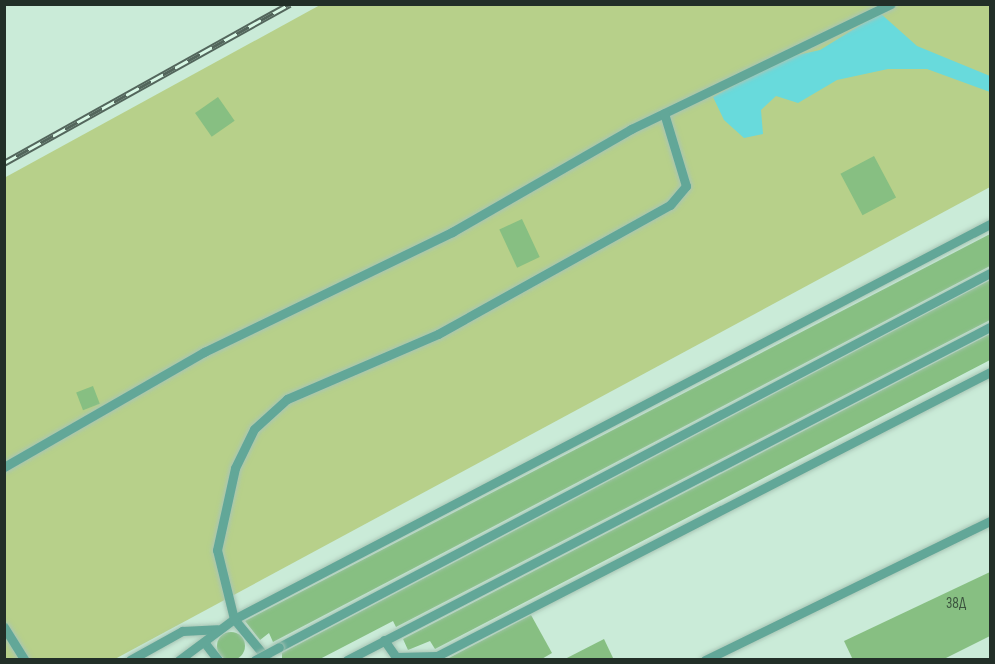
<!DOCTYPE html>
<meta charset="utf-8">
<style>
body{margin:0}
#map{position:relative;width:995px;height:664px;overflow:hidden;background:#caebd8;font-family:"Sofia Sans Condensed",sans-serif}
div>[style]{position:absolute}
.green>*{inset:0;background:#b7d08a}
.water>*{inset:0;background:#68dadc}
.building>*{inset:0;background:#87bf82;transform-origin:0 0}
.round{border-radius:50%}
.roads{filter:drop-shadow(0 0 2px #a8c5b5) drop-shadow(0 0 2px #a8c5b5)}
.lane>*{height:9px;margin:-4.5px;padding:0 4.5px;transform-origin:4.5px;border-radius:4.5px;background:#62a798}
.rail>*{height:7px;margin-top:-3.5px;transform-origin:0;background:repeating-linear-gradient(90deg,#d7f8e5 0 14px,#53665c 0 28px);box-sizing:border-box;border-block:2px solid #53665c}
.bridges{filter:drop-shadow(0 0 2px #a8c5b5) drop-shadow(0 0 2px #a8c5b5)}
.lane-bridge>*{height:9px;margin:-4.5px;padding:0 4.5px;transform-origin:4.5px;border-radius:4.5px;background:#62a798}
span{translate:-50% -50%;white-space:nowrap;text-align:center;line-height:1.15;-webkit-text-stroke:6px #d7f8e5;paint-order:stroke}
.number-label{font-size:15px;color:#3b533e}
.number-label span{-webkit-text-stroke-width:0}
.frame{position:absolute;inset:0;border:6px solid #222f28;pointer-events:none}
</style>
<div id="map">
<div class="green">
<div style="clip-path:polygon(320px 5px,990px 5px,990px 187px,115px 659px,5px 659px,4px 178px)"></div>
</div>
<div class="water">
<div style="clip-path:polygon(880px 13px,917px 46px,990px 76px,990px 92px,927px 69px,888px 69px,837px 80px,798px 103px,776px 96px,761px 110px,763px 134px,744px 138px,724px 120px,713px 97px,784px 58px,820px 50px)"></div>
</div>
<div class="building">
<div style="left:218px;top:97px;width:29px;height:28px;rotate:55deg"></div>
<div style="left:874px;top:156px;width:47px;height:38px;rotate:62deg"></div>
<div style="left:522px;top:219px;width:42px;height:25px;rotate:65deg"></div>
<div style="clip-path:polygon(990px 234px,990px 266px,273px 642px,269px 633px,260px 640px,245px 621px)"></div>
<div style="clip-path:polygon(990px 280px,990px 320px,396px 627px,393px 621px,318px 660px,282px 660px,282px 653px)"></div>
<div style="clip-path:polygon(990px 334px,990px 360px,435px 649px,430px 641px,408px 650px,403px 639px)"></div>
<div style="left:93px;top:386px;width:19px;height:18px;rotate:69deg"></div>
<div style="clip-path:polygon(990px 572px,990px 636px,942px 660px,853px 660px,844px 641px)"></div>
<div style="clip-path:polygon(531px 615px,552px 653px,540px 660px,445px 660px)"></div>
<div class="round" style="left:217px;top:632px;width:28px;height:28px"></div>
<div style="clip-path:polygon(604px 639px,614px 660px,563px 660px)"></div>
</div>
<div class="roads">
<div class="lane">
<div style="left:4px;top:467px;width:231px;rotate:-29.9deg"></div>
<div style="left:204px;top:352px;width:276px;rotate:-25.8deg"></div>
<div style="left:452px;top:232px;width:207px;rotate:-29.9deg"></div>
<div style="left:631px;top:129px;width:288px;rotate:-25.7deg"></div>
<div style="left:4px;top:627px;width:39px;rotate:58deg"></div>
<div style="left:384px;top:640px;width:21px;rotate:55deg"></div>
<div style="left:396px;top:657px;width:41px;rotate:-1.4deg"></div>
<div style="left:437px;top:656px;width:622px;rotate:-27.18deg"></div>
<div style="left:204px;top:642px;width:23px;rotate:52deg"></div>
<div style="left:279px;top:647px;width:803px;rotate:-27.75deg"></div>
<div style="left:130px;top:660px;width:60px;rotate:-29.1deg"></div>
<div style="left:182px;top:631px;width:35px;rotate:-3deg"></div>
<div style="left:179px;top:660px;width:69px;rotate:-36.7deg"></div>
<div style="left:234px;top:619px;width:853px;rotate:-27.59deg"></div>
<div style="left:268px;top:660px;width:53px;rotate:-129.7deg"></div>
<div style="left:234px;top:619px;width:71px;rotate:-103.8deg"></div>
<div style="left:217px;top:550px;width:84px;rotate:-77.6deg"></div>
<div style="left:235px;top:468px;width:43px;rotate:-64deg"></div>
<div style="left:254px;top:429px;width:45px;rotate:-42.3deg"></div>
<div style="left:287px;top:399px;width:164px;rotate:-23.3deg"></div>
<div style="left:438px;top:334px;width:265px;rotate:-29.1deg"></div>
<div style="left:670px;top:205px;width:25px;rotate:-50deg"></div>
<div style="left:686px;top:186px;width:76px;rotate:-106.8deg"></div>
<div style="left:347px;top:660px;width:724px;rotate:-27.38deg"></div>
<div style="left:705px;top:660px;width:317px;rotate:-26deg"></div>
</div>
</div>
<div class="rail">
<div style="left:4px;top:163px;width:327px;rotate:-29.1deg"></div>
</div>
<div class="bridges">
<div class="lane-bridge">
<div style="left:255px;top:660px;width:27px;rotate:-28deg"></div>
</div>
</div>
<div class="number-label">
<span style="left:956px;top:604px">38Д</span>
</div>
<div class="frame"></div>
</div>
